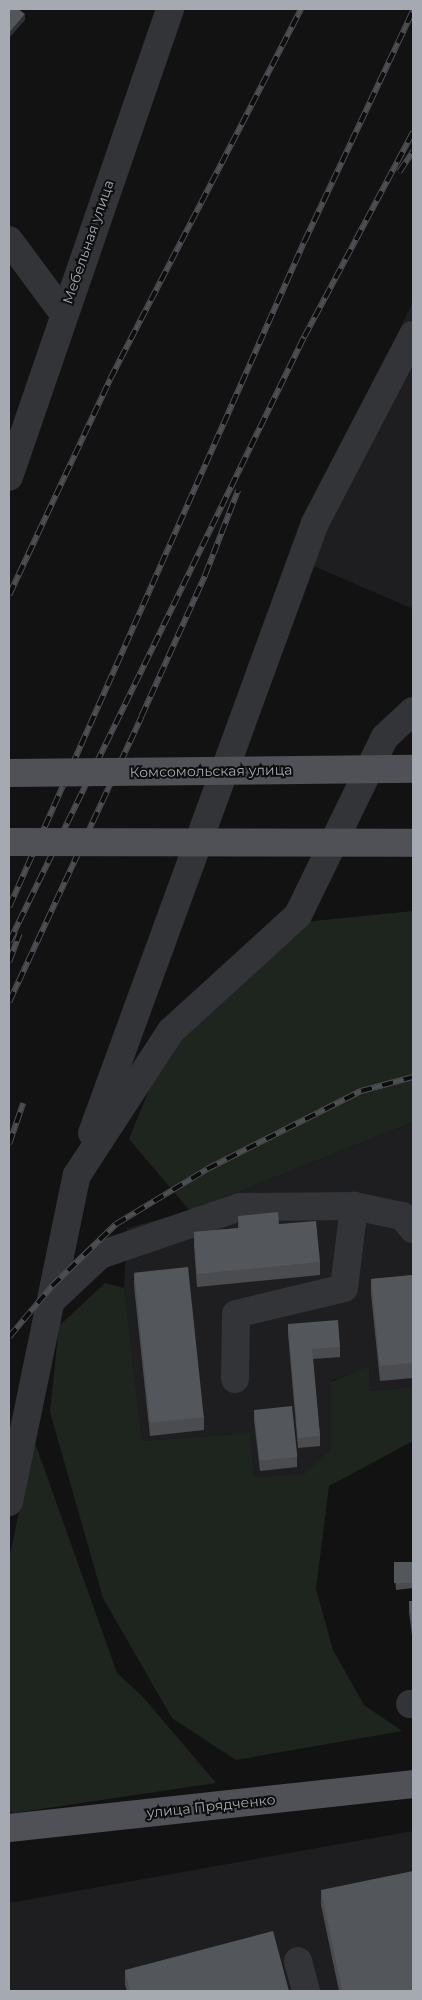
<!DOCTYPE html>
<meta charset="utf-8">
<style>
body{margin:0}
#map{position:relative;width:422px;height:2000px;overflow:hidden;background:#121213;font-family:Montserrat,sans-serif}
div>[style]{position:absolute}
.built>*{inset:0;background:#1e1e20}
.green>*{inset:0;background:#1e251f}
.minor>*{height:28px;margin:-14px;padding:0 14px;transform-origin:14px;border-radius:14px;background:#333438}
.major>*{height:28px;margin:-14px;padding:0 14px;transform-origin:14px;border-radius:14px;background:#4f5156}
.rail>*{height:5.5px;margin-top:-2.75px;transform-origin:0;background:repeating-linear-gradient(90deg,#0d0d0e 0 11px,#4c4e52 0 22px);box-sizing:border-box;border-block:1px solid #4c4e52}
.major-bridge>*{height:28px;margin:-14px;padding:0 14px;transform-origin:14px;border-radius:14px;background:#4f5156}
.wall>*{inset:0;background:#4a4c4f}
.shaded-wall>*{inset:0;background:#2f3133}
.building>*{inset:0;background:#53565a;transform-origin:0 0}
span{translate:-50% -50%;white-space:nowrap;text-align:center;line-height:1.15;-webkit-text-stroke:4px #0d0d0e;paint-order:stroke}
.street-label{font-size:14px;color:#a4a9b2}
.frame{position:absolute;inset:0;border:10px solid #a4a9b2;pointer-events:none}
</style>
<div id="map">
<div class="built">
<div style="clip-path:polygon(413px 301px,413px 609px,295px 558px)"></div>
<div style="clip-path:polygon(413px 1122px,413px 1387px,370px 1391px,369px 1367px,331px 1381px,331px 1449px,304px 1474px,253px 1479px,250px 1433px,142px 1441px,124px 1288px,127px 1228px,190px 1211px)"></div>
<div style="clip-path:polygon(413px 1831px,413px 1991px,9px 1991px,9px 1903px)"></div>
</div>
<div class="green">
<div style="clip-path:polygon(413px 911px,413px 1122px,190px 1211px,129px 1139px,167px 1046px,304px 922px)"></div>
<div style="clip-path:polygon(105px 1283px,124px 1288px,142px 1441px,250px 1433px,254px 1478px,304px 1474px,331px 1449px,331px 1382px,369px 1366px,370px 1391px,413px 1387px,413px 1441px,329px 1486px,316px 1589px,333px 1650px,364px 1705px,402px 1731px,236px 1760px,172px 1718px,103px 1598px,50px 1412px,59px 1326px)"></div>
<div style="clip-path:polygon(34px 1440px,117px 1673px,143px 1697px,216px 1783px,14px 1813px,9px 1811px,9px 1560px)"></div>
</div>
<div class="minor">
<div style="left:9px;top:240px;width:91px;rotate:53.5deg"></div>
<div style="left:9px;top:477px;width:495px;rotate:-71deg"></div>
<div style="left:92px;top:1133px;width:649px;rotate:-69.92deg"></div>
<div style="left:315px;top:523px;width:212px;rotate:-62.5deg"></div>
<div style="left:52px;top:1300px;width:66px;rotate:-43.2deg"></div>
<div style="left:100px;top:1255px;width:148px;rotate:-18.9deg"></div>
<div style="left:240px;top:1207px;width:114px;rotate:-0.5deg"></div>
<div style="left:354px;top:1206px;width:49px;rotate:11.8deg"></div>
<div style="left:402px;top:1216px;width:17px;rotate:50deg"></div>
<div style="left:235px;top:1379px;width:65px;rotate:-89.1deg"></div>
<div style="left:236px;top:1314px;width:111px;rotate:-13.5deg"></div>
<div style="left:344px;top:1288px;width:83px;rotate:-83deg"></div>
<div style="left:9px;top:1502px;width:334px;rotate:-78.3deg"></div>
<div style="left:77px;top:1175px;width:172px;rotate:-56.9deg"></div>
<div style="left:171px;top:1031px;width:172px;rotate:-42.4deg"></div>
<div style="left:298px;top:915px;width:198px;rotate:-64deg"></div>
<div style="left:385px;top:737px;width:38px;rotate:-43deg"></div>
<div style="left:410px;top:1704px;width:3px"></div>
<div style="left:298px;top:1961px;width:31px;rotate:75deg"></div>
</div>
<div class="major">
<div style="left:9px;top:1828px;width:406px;rotate:-6.2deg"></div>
</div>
<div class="rail">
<div style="left:399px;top:172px;width:25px;rotate:-56deg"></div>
<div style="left:9px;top:595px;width:238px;rotate:-64.9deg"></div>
<div style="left:110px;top:379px;width:416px;rotate:-62.7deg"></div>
<div style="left:9px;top:907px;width:727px;rotate:-66.08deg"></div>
<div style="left:304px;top:242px;width:256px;rotate:-64.8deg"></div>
<div style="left:9px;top:942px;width:673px;rotate:-64.01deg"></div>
<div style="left:304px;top:337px;width:232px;rotate:-62deg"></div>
<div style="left:9px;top:962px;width:30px;rotate:-70deg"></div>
<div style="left:9px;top:1002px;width:314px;rotate:-65.1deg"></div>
<div style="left:141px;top:717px;width:156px;rotate:-65.7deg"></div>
<div style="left:205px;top:575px;width:91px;rotate:-68.8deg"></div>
<div style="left:9px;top:1144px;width:43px;rotate:-71.1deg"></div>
<div style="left:9px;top:1337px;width:67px;rotate:-49.9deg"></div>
<div style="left:52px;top:1286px;width:89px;rotate:-44.1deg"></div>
<div style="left:116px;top:1224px;width:106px;rotate:-31.1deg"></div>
<div style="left:207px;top:1169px;width:173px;rotate:-26.9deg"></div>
<div style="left:361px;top:1091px;width:54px;rotate:-15.1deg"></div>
</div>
<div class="major-bridge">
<div style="left:9px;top:773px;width:404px;rotate:-0.6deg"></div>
<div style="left:9px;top:842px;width:404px;rotate:0.1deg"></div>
</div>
<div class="wall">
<div style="clip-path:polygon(238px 1216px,279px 1224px,320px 1262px,320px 1275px,197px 1287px,194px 1246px,194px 1232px,238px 1228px)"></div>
<div style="clip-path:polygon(134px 1273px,204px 1417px,204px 1430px,150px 1436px,134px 1286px)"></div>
<div style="clip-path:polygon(413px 1275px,413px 1378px,380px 1381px,371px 1294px,371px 1279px)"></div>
<div style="clip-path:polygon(288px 1324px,340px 1347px,340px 1357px,313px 1359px,320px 1436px,320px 1446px,298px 1448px,288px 1334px)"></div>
<div style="clip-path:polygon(254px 1410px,297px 1457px,297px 1467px,260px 1471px,254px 1420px)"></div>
<div style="clip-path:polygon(413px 1562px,413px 1588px,396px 1590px,394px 1564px)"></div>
<div style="clip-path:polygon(409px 1601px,413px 1601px,413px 1643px,409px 1612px)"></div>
<div style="clip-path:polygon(321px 1890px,413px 1991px,339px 1991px,321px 1905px)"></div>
<div style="clip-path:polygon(125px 1970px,289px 1991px,127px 1991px,125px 1985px)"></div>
</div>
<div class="shaded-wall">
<div style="clip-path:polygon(25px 14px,25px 20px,9px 38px,9px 33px)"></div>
</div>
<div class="building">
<div style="clip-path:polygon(9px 9px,18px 9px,25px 14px,9px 33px)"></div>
<div style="clip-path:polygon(278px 1212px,279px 1224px,316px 1221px,320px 1262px,197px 1274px,194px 1232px,240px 1228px,238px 1216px)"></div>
<div style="left:188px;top:1267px;width:151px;height:54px;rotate:84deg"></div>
<div style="clip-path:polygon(413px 1275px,413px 1363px,380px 1366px,371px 1279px)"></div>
<div style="clip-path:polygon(338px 1320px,340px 1347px,312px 1349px,320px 1436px,298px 1438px,288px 1324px)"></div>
<div style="left:292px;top:1406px;width:51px;height:38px;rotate:84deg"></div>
<div style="left:413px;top:1562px;width:21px;height:19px;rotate:90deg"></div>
<div style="clip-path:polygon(409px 1601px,413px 1601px,413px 1633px)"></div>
<div style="clip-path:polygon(413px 1871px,413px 1991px,342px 1991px,321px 1890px)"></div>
<div style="clip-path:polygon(273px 1931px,289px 1991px,130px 1991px,125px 1970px)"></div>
</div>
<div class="street-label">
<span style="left:88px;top:242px;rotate:-71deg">Мебельная улица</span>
<span style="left:211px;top:771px;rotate:-1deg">Комсомольская улица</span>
<span style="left:211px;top:1806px;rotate:-6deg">улица Прядченко</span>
</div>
<div class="frame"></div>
</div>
